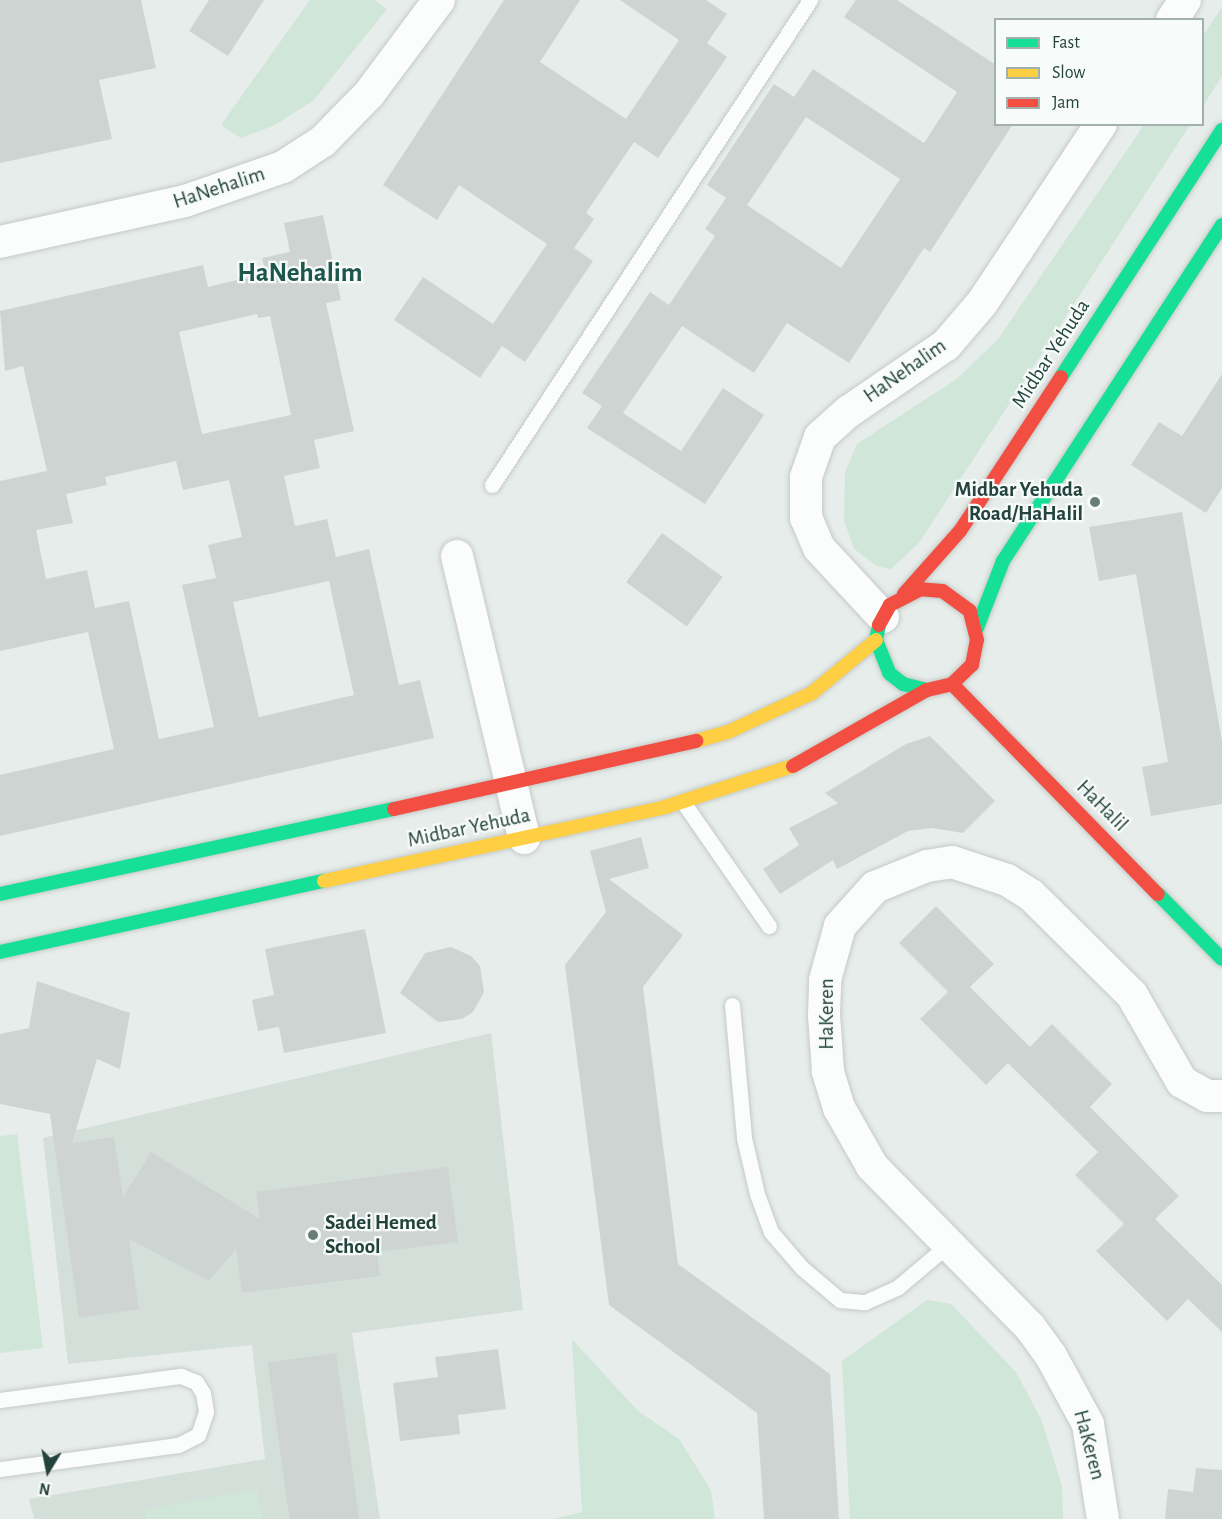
<!DOCTYPE html>
<style>
body{margin:0}
#map{position:relative;width:1222px;height:1519px;overflow:hidden;background:#e7edea;font-family:"Alegreya Sans",sans-serif}
div>[style]{position:absolute}
.built>*{inset:0;background:#d5dfda}
.green>*{inset:0;background:#d0e6d8}
.building>*{inset:0;background:#ced4d2;transform-origin:0 0}
.roads{filter:drop-shadow(0 0 2px #c4cac8) drop-shadow(0 0 2px #c4cac8)}
.lane>*{height:15px;margin:-7.5px;padding:0 7.5px;transform-origin:7.5px;border-radius:7.5px;background:#fbfcfc}
.street>*{height:32px;margin:-16px;padding:0 16px;transform-origin:16px;border-radius:16px;background:#fbfcfc}
.fast>*{height:14px;margin:-7px;padding:0 7px;transform-origin:7px;border-radius:7px;background:#16e098}
.slow>*{height:14px;margin:-7px;padding:0 7px;transform-origin:7px;border-radius:7px;background:#ffcf43}
.jam>*{height:14px;margin:-7px;padding:0 7px;transform-origin:7px;border-radius:7px;background:#f24e42}
.dots>*{width:16px;height:16px;translate:-50% -50%;box-sizing:border-box;border:3px solid #f7fbf9;border-radius:50%}
span{translate:-50% -50%;white-space:nowrap;text-align:center;line-height:1.15;-webkit-text-stroke:4.5px #f7fbf9;paint-order:stroke}
.street-label{font-size:21px;color:#23433c}
.poi-label{font-size:21px;color:#23433c;font-weight:700}
.right{translate:-100% -50%;text-align:right}
.left{translate:0 -50%;text-align:left}
.district-label{font-size:27px;color:#1d564c;font-weight:700}
.legend{position:absolute;left:994px;top:18px;width:210px;height:108px;box-sizing:border-box;background:#f7fbf9;border:2px solid #a2b1ad;margin:0;padding:8px 10px;list-style:none;font-size:18px;color:#23433c}
.legend li{display:flex;align-items:center;gap:12px;height:30px}
.legend b{width:30px;border:2px solid #a2b1ad}
.north{position:absolute;left:18px;top:1441px;width:60px;height:60px;-webkit-text-stroke:4px #f7fbf9;paint-order:stroke;rotate:190deg;font-size:16px;font-weight:700;line-height:24px;text-align:center;color:#23433c}
.north::after{content:'';display:block;margin:auto;width:21px;height:27px;background:#23433c;clip-path:polygon(50% 0,100% 100%,50% 72%,0 100%)}
</style>
<div id="map">
<div class="built">
<div style="clip-path:polygon(491px 1033px,523px 1310px,352px 1333px,380px 1519px,34px 1519px,29px 1499px,265px 1459px,252px 1345px,68px 1364px,43px 1138px)"></div>
</div>
<div class="green">
<div style="clip-path:polygon(310px 0,374px 0,387px 9px,313px 101px,275px 125px,241px 138px,221px 125px)"></div>
<div style="clip-path:polygon(1222px 7px,1222px 76px,1203px 106px,1203px 36px)"></div>
<div style="clip-path:polygon(1144px 125px,1190px 125px,919px 543px,891px 569px,877px 566px,854px 549px,844px 520px,845px 472px,857px 444px,958px 378px,998px 339px)"></div>
<div style="clip-path:polygon(17px 1134px,43px 1348px,0 1353px,0 1136px)"></div>
<div style="clip-path:polygon(927px 1300px,951px 1304px,1016px 1372px,1041px 1419px,1062px 1486px,1063px 1519px,850px 1519px,842px 1361px)"></div>
<div style="clip-path:polygon(572px 1339px,638px 1411px,679px 1439px,711px 1490px,715px 1519px,553px 1519px,582px 1512px)"></div>
<div style="clip-path:polygon(257px 1489px,262px 1519px,146px 1519px,144px 1510px)"></div>
</div>
<div class="building">
<div style="clip-path:polygon(0 0,141px 0,156px 68px,99px 80px,112px 139px,0 163px)"></div>
<div style="clip-path:polygon(209px 0,264px 0,228px 56px,189px 31px)"></div>
<div style="clip-path:polygon(504px 0,580px 0,540px 62px,626px 119px,679px 40px,620px 0,706px 0,727px 14px,707px 43px,727px 57px,658px 158px,634px 142px,586px 213px,594px 219px,574px 248px,593px 261px,525px 362px,502px 346px,480px 378px,394px 320px,423px 277px,493px 324px,547px 244px,459px 185px,437px 220px,383px 185px)"></div>
<div style="clip-path:polygon(evenodd,856px 0,897px 0,996px 65px,996px 124px,1013px 124px,930px 252px,924px 248px,849px 363px,787px 323px,754px 373px,682px 326px,623px 413px,681px 451px,723px 388px,764px 415px,705px 504px,587px 428px,602px 406px,582px 393px,650px 292px,669px 305px,715px 236px,705px 229px,726px 198px,707px 185px,774px 84px,794px 97px,813px 69px,924px 143px,957px 92px,844px 17px,856px 0,806px 117px,900px 179px,841px 268px,747px 205px,806px 117px)"></div>
<div style="clip-path:polygon(evenodd,323px 215px,341px 300px,326px 303px,354px 431px,314px 440px,320px 468px,284px 476px,295px 526px,327px 519px,336px 557px,369px 549px,399px 685px,420px 680px,434px 738px,0 836px,0 775px,114px 749px,88px 632px,0 651px,0 481px,47px 471px,23px 366px,5px 371px,0 311px,203px 265px,208px 287px,266px 273px,262px 258px,290px 252px,284px 223px,323px 215px,257px 314px,258px 318px,270px 316px,291px 415px,202px 434px,179px 332px,257px 314px,323px 215px,176px 461px,183px 490px,229px 480px,242px 537px,208px 545px,216px 578px,182px 585px,214px 727px,159px 739px,129px 601px,95px 608px,87px 570px,46px 579px,36px 530px,73px 523px,66px 494px,107px 485px,105px 477px,176px 461px,323px 215px,329px 581px,354px 695px,259px 717px,233px 602px,329px 581px)"></div>
<div style="clip-path:polygon(1222px 374px,1222px 488px,1206px 513px,1131px 465px,1159px 422px,1182px 436px)"></div>
<div style="clip-path:polygon(1182px 512px,1222px 741px,1222px 804px,1151px 816px,1142px 767px,1168px 762px,1136px 574px,1099px 581px,1089px 527px)"></div>
<div style="left:662px;top:533px;width:75px;height:61px;rotate:36deg"></div>
<div style="clip-path:polygon(930px 736px,995px 801px,963px 833px,932px 828px,908px 831px,837px 869px,833px 860px,780px 894px,763px 869px,799px 845px,789px 828px,838px 803px,825px 793px,906px 744px)"></div>
<div style="clip-path:polygon(641px 837px,649px 868px,609px 879px,683px 935px,643px 987px,678px 1264px,830px 1374px,839px 1519px,764px 1519px,757px 1413px,609px 1305px,565px 965px,606px 912px,590px 851px)"></div>
<div style="clip-path:polygon(936px 906px,994px 964px,970px 987px,1030px 1047px,1052px 1024px,1112px 1084px,1090px 1107px,1179px 1196px,1155px 1219px,1222px 1285px,1222px 1332px,1188px 1299px,1167px 1321px,1096px 1251px,1124px 1224px,1075px 1175px,1098px 1152px,1008px 1063px,986px 1085px,920px 1019px,948px 992px,899px 943px)"></div>
<div style="clip-path:polygon(365px 929px,386px 1033px,284px 1053px,279px 1027px,258px 1031px,252px 1000px,274px 995px,265px 949px)"></div>
<div style="clip-path:polygon(451px 947px,471px 956px,480px 966px,484px 992px,473px 1012px,462px 1019px,438px 1022px,400px 993px,425px 953px)"></div>
<div style="clip-path:polygon(37px 981px,130px 1013px,120px 1069px,97px 1059px,72px 1143px,114px 1137px,123px 1197px,151px 1152px,260px 1219px,256px 1192px,448px 1167px,458px 1242px,377px 1252px,380px 1276px,242px 1293px,236px 1249px,209px 1281px,129px 1239px,139px 1309px,79px 1318px,50px 1114px,0 1104px,0 1034px,29px 1028px)"></div>
<div style="clip-path:polygon(498px 1349px,506px 1409px,458px 1415px,460px 1434px,400px 1441px,393px 1383px,438px 1377px,435px 1357px)"></div>
<div style="left:336px;top:1353px;width:168px;height:69px;rotate:82deg"></div>
<div style="clip-path:polygon(1196px 1468px,1222px 1470px,1222px 1519px,1165px 1519px,1168px 1489px,1193px 1492px)"></div>
</div>
<div class="roads">
<div class="lane">
<div style="left:492px;top:485px;width:580px;rotate:-56.75deg"></div>
<div style="left:683px;top:802px;width:151px;rotate:55.3deg"></div>
<div style="left:732px;top:1005px;width:134px;rotate:84.8deg"></div>
<div style="left:744px;top:1138px;width:57px;rotate:76.9deg"></div>
<div style="left:757px;top:1194px;width:40px;rotate:69.8deg"></div>
<div style="left:771px;top:1232px;width:48px;rotate:49.3deg"></div>
<div style="left:802px;top:1268px;width:50px;rotate:40.1deg"></div>
<div style="left:840px;top:1300px;width:25px;rotate:5deg"></div>
<div style="left:865px;top:1302px;width:36px;rotate:-24deg"></div>
<div style="left:898px;top:1287px;width:67px;rotate:-40.1deg"></div>
<div style="left:0;top:1400px;width:183px;rotate:-7.6deg"></div>
<div style="left:181px;top:1376px;width:16px;rotate:22deg"></div>
<div style="left:196px;top:1382px;width:13px;rotate:58deg"></div>
<div style="left:203px;top:1393px;width:19px;rotate:81deg"></div>
<div style="left:206px;top:1412px;width:24px;rotate:109deg"></div>
<div style="left:198px;top:1435px;width:22px;rotate:153deg"></div>
<div style="left:178px;top:1445px;width:180px;rotate:172.3deg"></div>
</div>
<div class="street">
<div style="left:1172px;top:20px;width:24px;rotate:-57deg"></div>
<div style="left:0;top:242px;width:189px;rotate:-12.5deg"></div>
<div style="left:185px;top:201px;width:104px;rotate:-19.1deg"></div>
<div style="left:283px;top:167px;width:48px;rotate:-33deg"></div>
<div style="left:323px;top:141px;width:66px;rotate:-45.6deg"></div>
<div style="left:369px;top:94px;width:117px;rotate:-53.3deg"></div>
<div style="left:457px;top:556px;width:290px;rotate:76.6deg"></div>
<div style="left:883px;top:617px;width:94px;rotate:-132.8deg"></div>
<div style="left:819px;top:548px;width:33px;rotate:-113deg"></div>
<div style="left:806px;top:518px;width:41px;rotate:-90deg"></div>
<div style="left:806px;top:477px;width:42px;rotate:-70.7deg"></div>
<div style="left:820px;top:437px;width:38px;rotate:-42deg"></div>
<div style="left:848px;top:412px;width:119px;rotate:-34.4deg"></div>
<div style="left:946px;top:345px;width:55px;rotate:-49.4deg"></div>
<div style="left:982px;top:303px;width:215px;rotate:-56.4deg"></div>
<div style="left:1103px;top:1519px;width:96px;rotate:-99deg"></div>
<div style="left:1088px;top:1424px;width:77px;rotate:-118.6deg"></div>
<div style="left:1051px;top:1356px;width:36px;rotate:-126deg"></div>
<div style="left:1030px;top:1327px;width:226px;rotate:-134.5deg"></div>
<div style="left:872px;top:1166px;width:67px;rotate:-119.6deg"></div>
<div style="left:839px;top:1108px;width:39px;rotate:-107deg"></div>
<div style="left:828px;top:1071px;width:56px;rotate:-94.1deg"></div>
<div style="left:824px;top:1015px;width:35px;rotate:-88deg"></div>
<div style="left:825px;top:980px;width:56px;rotate:-74.5deg"></div>
<div style="left:840px;top:926px;width:52px;rotate:-48.1deg"></div>
<div style="left:875px;top:887px;width:56px;rotate:-22deg"></div>
<div style="left:927px;top:866px;width:25px;rotate:-9deg"></div>
<div style="left:952px;top:862px;width:58px;rotate:18.1deg"></div>
<div style="left:1007px;top:880px;width:28px;rotate:32deg"></div>
<div style="left:1031px;top:895px;width:142px;rotate:44.7deg"></div>
<div style="left:1132px;top:995px;width:100px;rotate:60.1deg"></div>
<div style="left:1182px;top:1082px;width:29px;rotate:29deg"></div>
<div style="left:1207px;top:1096px;width:15px"></div>
</div>
<div class="fast">
<div style="left:1061px;top:377px;width:295px;rotate:-56.9deg"></div>
<div style="left:879px;top:625px;width:15px;rotate:101deg"></div>
<div style="left:876px;top:640px;width:35px;rotate:68deg"></div>
<div style="left:889px;top:673px;width:18px;rotate:38deg"></div>
<div style="left:903px;top:684px;width:25px;rotate:14deg"></div>
<div style="left:977px;top:628px;width:72px;rotate:-68.8deg"></div>
<div style="left:1003px;top:561px;width:401px;rotate:-56.9deg"></div>
<div style="left:0;top:894px;width:403px;rotate:-12.2deg"></div>
<div style="left:1158px;top:894px;width:91px;rotate:45.4deg"></div>
<div style="left:0;top:952px;width:332px;rotate:-12.4deg"></div>
</div>
<div class="slow">
<div style="left:696px;top:741px;width:33px;rotate:-16deg"></div>
<div style="left:728px;top:732px;width:93px;rotate:-24.9deg"></div>
<div style="left:812px;top:693px;width:83px;rotate:-39.6deg"></div>
<div style="left:324px;top:881px;width:349px;rotate:-12.2deg"></div>
<div style="left:665px;top:807px;width:134px;rotate:-17.8deg"></div>
</div>
<div class="jam">
<div style="left:904px;top:594px;width:84px;rotate:-48.4deg"></div>
<div style="left:960px;top:531px;width:184px;rotate:-56.7deg"></div>
<div style="left:952px;top:684px;width:294px;rotate:45.6deg"></div>
<div style="left:793px;top:766px;width:154px;rotate:-29.6deg"></div>
<div style="left:927px;top:690px;width:26px;rotate:-13deg"></div>
<div style="left:952px;top:684px;width:28px;rotate:-44deg"></div>
<div style="left:972px;top:665px;width:25px;rotate:-79deg"></div>
<div style="left:977px;top:640px;width:30px;rotate:-104deg"></div>
<div style="left:970px;top:611px;width:34px;rotate:-144deg"></div>
<div style="left:942px;top:591px;width:21px;rotate:-175deg"></div>
<div style="left:921px;top:589px;width:35px;rotate:153deg"></div>
<div style="left:890px;top:605px;width:23px;rotate:119deg"></div>
<div style="left:394px;top:809px;width:310px;rotate:-12.7deg"></div>
</div>
</div>
<div class="dots">
<div style="left:1095px;top:502px;background:#687e79"></div>
<div style="left:313px;top:1235px;background:#687e79"></div>
</div>
<div class="street-label">
<span style="left:219px;top:188px;rotate:-18deg">HaNehalim</span>
<span style="left:1051px;top:354px;rotate:-57deg">Midbar Yehuda</span>
<span style="left:905px;top:371px;rotate:-35deg">HaNehalim</span>
<span style="left:1102px;top:806px;rotate:45deg">HaHalil</span>
<span style="left:469px;top:828px;rotate:-12deg">Midbar Yehuda</span>
<span style="left:827px;top:1014px;rotate:-90deg">HaKeren</span>
<span style="left:1089px;top:1445px;rotate:75deg">HaKeren</span>
</div>
<div class="poi-label">
<span class="right" style="left:1083px;top:502px">Midbar Yehuda<br>Road/HaHalil</span>
<span class="left" style="left:325px;top:1235px">Sadei Hemed<br>School</span>
</div>
<div class="district-label">
<span style="left:300px;top:273px">HaNehalim</span>
</div>
<ul class="legend">
<li><b style="height:8px;background:#16e098"></b>Fast</li>
<li><b style="height:8px;background:#ffcf43"></b>Slow</li>
<li><b style="height:8px;background:#f24e42"></b>Jam</li>
</ul>
<div class="north">N</div>
</div>
